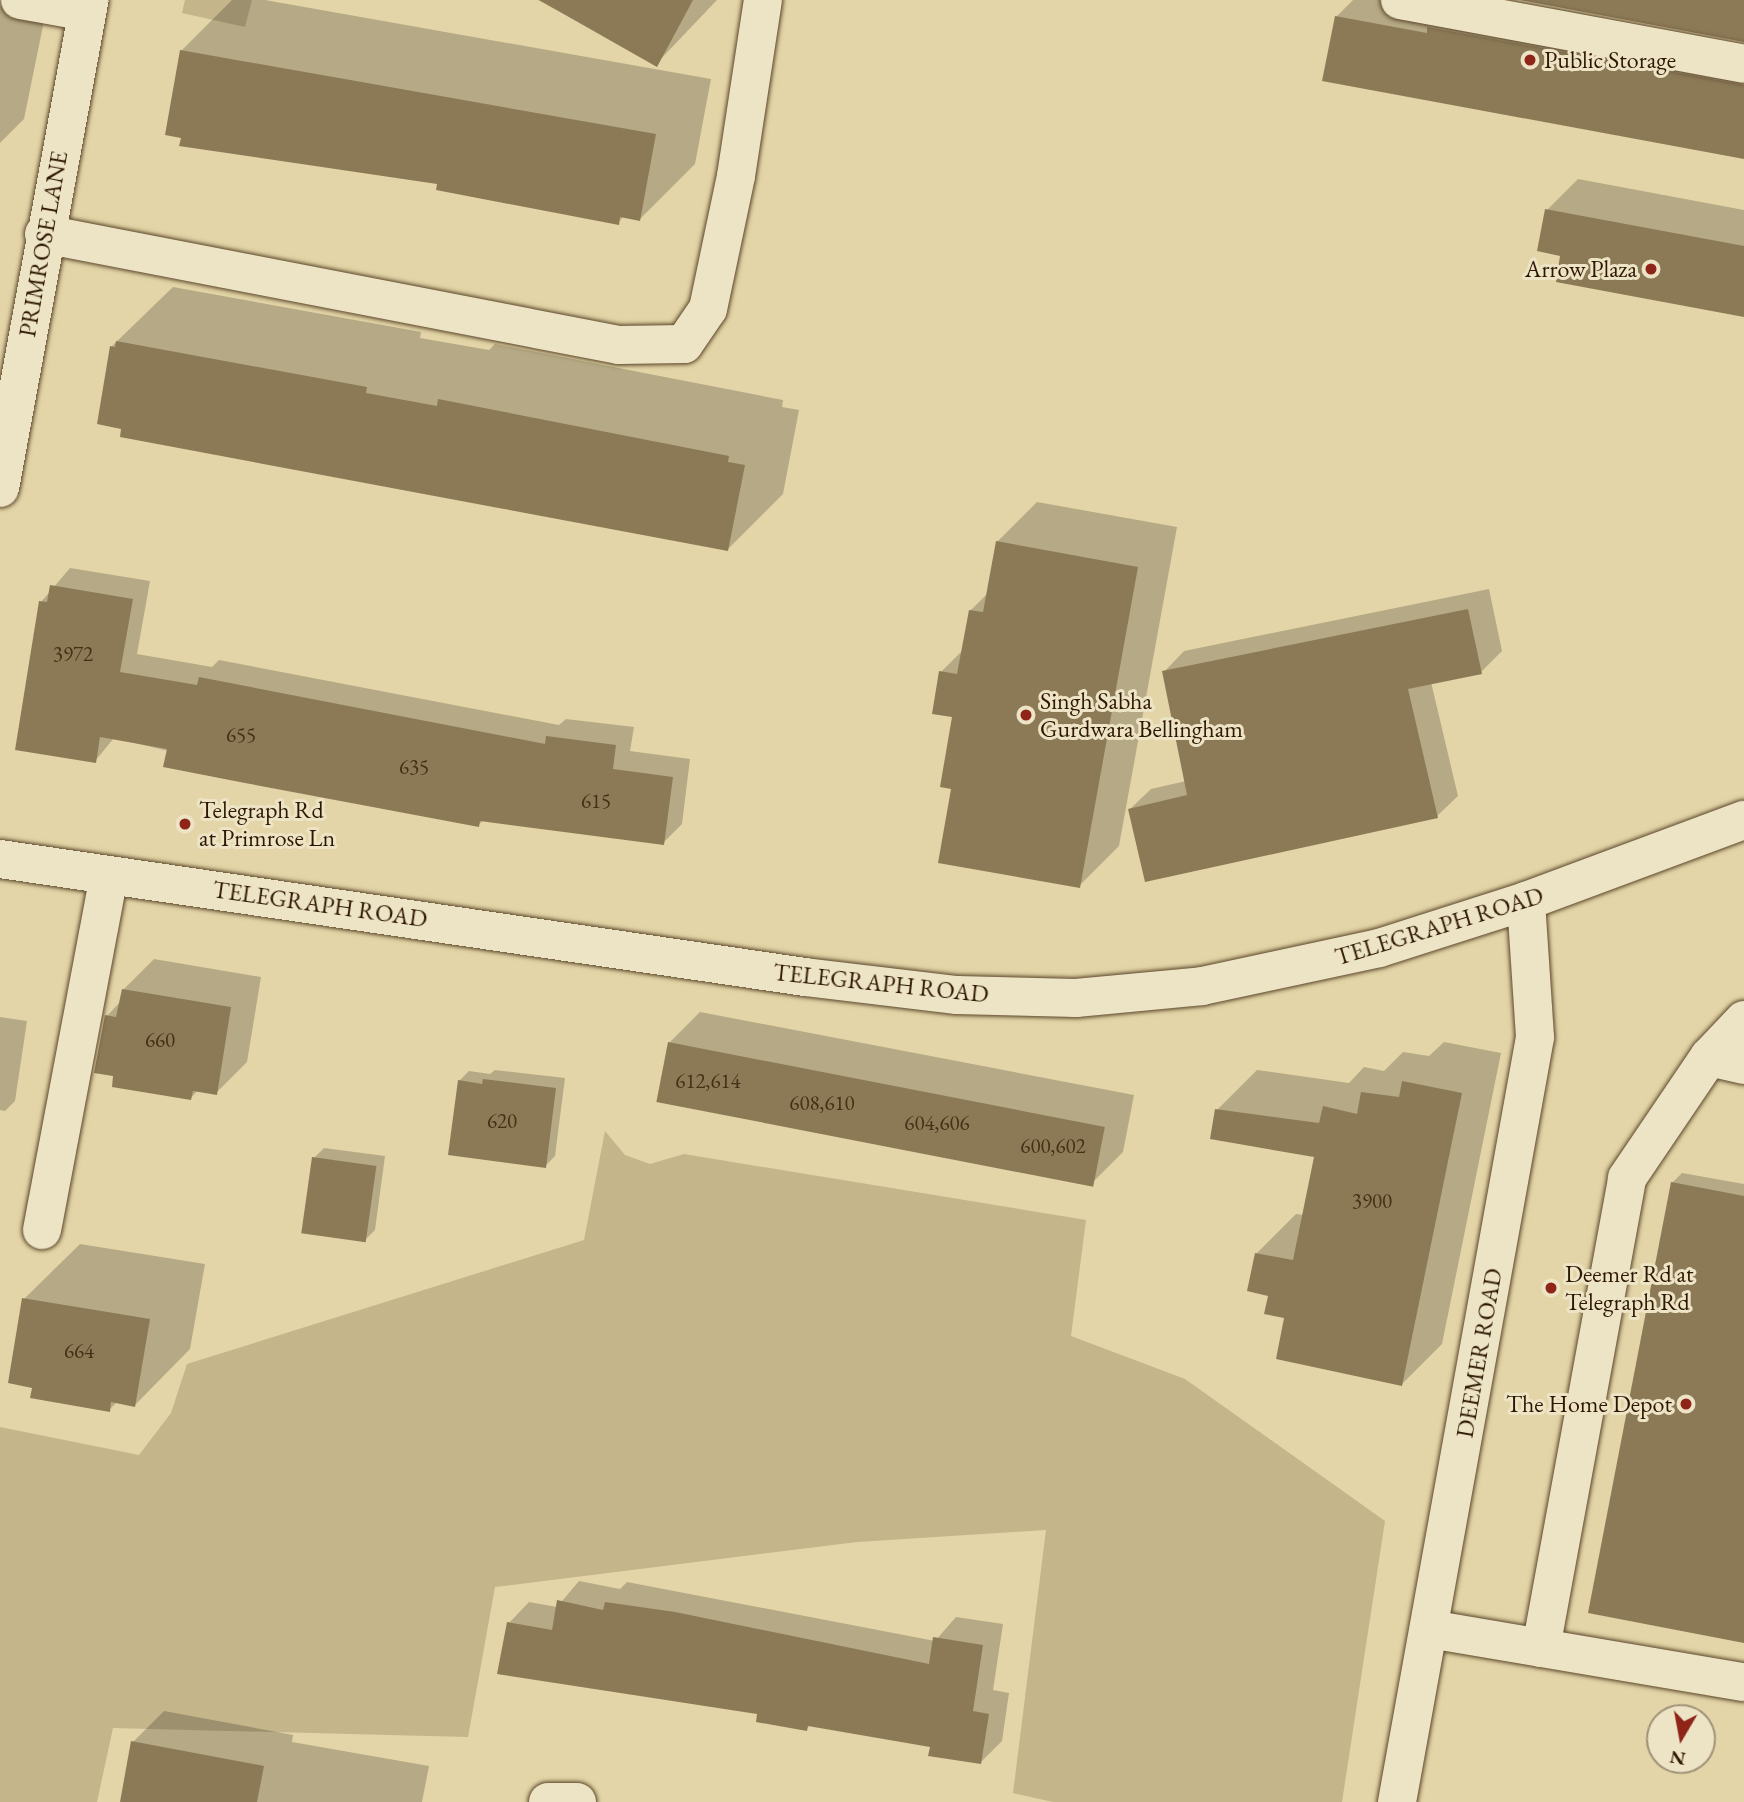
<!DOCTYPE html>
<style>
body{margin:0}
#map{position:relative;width:1744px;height:1802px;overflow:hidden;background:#e3d5a7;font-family:"EB Garamond",serif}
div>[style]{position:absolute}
.green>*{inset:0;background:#c4b58b}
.shadow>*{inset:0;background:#0003}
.building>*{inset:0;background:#8c7a57;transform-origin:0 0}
.roads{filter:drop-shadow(0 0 2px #5b462a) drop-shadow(0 0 2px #5b462a)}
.minor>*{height:38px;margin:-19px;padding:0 19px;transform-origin:19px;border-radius:19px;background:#ede4c6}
.dots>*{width:19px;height:19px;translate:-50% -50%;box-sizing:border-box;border:4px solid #ede4c6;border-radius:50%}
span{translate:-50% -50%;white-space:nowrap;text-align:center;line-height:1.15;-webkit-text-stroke:6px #ede4c6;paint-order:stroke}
.number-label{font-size:21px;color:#463016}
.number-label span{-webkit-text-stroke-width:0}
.poi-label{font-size:24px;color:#2e1700}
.left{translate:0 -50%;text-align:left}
.right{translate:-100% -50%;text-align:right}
.street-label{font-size:24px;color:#2e1700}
.north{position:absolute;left:1646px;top:1704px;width:70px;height:70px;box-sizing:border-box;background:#ede4c6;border:2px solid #a19277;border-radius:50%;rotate:190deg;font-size:19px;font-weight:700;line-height:28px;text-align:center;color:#2e1700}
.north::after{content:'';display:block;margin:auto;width:24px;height:32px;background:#8f2418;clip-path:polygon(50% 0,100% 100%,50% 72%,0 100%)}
</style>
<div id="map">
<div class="green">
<div style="clip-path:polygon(185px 0,252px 0,245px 27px,182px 13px)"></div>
<div style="clip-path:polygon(605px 1131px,625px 1155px,650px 1164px,684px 1154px,1086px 1220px,1071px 1336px,1185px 1379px,1385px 1521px,1342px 1802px,1053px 1802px,1013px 1793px,1046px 1530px,857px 1542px,495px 1587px,468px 1737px,113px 1728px,97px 1802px,0 1802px,0 1427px,139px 1455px,171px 1413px,187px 1364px,584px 1240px)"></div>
</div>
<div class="shadow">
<div style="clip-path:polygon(232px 0,265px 0,711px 79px,695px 164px,639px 220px,624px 216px,618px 223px,439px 183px,181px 144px,181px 51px)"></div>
<div style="clip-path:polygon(538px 0,717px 0,656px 64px)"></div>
<div style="clip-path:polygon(1353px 0,1474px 0,1744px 50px,1744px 158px,1336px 17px)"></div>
<div style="clip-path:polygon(0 6px,45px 16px,24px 119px,0 143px)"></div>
<div style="clip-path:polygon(1578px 179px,1744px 210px,1744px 315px,1562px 255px,1547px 210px)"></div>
<div style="clip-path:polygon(173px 287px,421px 332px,420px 338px,489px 350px,495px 344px,783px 400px,782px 407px,799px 410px,783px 494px,727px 550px,111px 347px)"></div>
<div style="clip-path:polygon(1037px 502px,1177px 527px,1119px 846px,1079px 886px,953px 787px,954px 716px,941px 672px,963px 650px,970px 611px,989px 592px,997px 542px)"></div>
<div style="clip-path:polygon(70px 568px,150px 581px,137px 654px,212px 667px,219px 660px,559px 725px,566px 719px,634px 727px,630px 751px,690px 759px,682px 824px,663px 843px,484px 820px,478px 825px,114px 738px,95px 761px,41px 602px)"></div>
<div style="clip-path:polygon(1489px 589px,1502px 651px,1481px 672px,1431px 682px,1458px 796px,1437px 816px,1130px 809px,1151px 789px,1186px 781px,1164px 672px,1184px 651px)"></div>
<div style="clip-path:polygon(154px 959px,261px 977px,247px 1062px,216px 1093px,198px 1090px,191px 1098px,115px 1075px,107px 1016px,121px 1001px,123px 990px)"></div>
<div style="clip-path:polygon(700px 1012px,1134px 1095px,1123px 1152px,1092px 1183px,669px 1043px)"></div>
<div style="clip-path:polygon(0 1017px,27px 1021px,15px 1101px,5px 1111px,0 1110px)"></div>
<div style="clip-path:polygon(1444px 1042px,1501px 1053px,1442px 1344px,1402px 1384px,1286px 1316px,1270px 1294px,1256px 1254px,1296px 1214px,1304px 1215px,1316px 1156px,1217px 1110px,1257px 1070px,1349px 1083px,1364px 1067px,1384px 1071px,1403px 1052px,1429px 1056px)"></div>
<div style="clip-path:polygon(495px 1070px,565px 1078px,555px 1156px,545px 1166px,459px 1081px,469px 1071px,490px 1074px)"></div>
<div style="clip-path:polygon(324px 1148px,385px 1156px,375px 1230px,365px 1240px,314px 1158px)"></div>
<div style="clip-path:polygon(1682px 1173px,1744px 1184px,1744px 1642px,1672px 1183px)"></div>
<div style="clip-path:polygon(80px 1244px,205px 1264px,190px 1349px,135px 1405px,117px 1402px,109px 1410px,34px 1386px,24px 1299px)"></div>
<div style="clip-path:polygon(579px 1581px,620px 1589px,627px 1582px,935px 1641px,956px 1617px,1003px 1624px,993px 1690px,1009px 1693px,1002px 1741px,981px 1762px,932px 1746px,811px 1724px,806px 1729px,509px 1623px,529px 1602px,557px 1607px)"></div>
<div style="clip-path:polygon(164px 1711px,293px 1735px,292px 1742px,429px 1766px,422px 1802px,121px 1802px,133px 1742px)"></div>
</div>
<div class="building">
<div style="clip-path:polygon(539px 0,693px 0,657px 67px)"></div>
<div style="clip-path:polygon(1520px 0,1744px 0,1744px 42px)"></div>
<div style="clip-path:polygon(1335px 16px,1427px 33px,1427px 27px,1744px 85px,1744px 159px,1322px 81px)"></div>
<div style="clip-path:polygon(180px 50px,656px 134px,640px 221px,620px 217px,619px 225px,436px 190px,437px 184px,179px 146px,181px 138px,165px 135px)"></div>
<div style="clip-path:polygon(1545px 209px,1744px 246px,1744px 317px,1556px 282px,1560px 256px,1537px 251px)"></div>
<div style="clip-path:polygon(116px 341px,367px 387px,366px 393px,437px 406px,438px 399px,729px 456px,728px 462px,745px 465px,728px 551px,120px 437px,121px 429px,97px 424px,110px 346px,115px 347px)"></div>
<div style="clip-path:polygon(996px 541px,1138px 567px,1080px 888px,938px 863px,951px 789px,940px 787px,952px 717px,932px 714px,939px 671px,957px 674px,969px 610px,983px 612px)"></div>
<div style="clip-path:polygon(50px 585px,133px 599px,120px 672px,197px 685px,199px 677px,545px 744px,546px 736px,616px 745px,613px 769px,673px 777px,664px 845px,480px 821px,479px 827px,245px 783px,163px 767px,167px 749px,100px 737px,96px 763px,15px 750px,39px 601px,47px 602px)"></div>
<div style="clip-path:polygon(1468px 609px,1482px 674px,1408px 689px,1438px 818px,1145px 882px,1128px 809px,1187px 795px,1162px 671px)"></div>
<div style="clip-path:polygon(122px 989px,231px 1007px,217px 1095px,193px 1091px,191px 1100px,112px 1087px,113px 1076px,94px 1073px,105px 1015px,116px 1017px)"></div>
<div style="left:668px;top:1042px;width:445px;height:61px;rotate:11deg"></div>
<div style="clip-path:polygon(483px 1079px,556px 1088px,546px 1168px,448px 1155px,458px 1080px,482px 1084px)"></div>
<div style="clip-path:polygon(1402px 1081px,1462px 1093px,1402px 1386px,1276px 1359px,1284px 1318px,1264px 1314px,1268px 1296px,1247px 1291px,1255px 1253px,1293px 1260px,1314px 1157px,1210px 1139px,1215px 1109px,1319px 1123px,1323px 1106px,1357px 1114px,1361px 1092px,1399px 1097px)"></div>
<div style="left:312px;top:1157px;width:65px;height:77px;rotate:8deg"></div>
<div style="clip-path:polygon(1671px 1182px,1744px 1196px,1744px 1643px,1588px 1613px)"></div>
<div style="clip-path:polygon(22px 1298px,150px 1319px,135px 1407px,111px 1402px,110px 1412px,30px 1398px,32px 1388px,8px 1383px)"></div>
<div style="clip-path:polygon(557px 1600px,603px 1610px,605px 1602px,675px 1612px,929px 1664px,933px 1637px,983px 1645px,973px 1711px,989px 1714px,981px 1764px,928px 1756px,930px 1747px,808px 1726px,807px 1731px,756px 1722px,757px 1714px,497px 1674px,507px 1622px,552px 1630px)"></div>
<div style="clip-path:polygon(131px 1741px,264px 1766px,257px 1802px,120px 1802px)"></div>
</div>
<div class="roads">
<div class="minor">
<div style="left:20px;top:0;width:68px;rotate:10.2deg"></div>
<div style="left:1400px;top:0;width:350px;rotate:10.5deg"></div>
<div style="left:44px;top:234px;width:586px;rotate:10.93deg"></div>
<div style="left:619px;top:345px;width:65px;rotate:-0.9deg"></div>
<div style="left:684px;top:344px;width:42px;rotate:-55.6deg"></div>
<div style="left:708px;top:309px;width:136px;rotate:-78.1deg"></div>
<div style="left:736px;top:176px;width:178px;rotate:-81.3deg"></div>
<div style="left:0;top:488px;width:496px;rotate:-79.6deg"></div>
<div style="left:0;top:859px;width:814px;rotate:8.34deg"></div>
<div style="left:805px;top:977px;width:153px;rotate:6.8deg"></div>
<div style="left:957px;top:995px;width:119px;rotate:1.4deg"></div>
<div style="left:1076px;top:998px;width:127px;rotate:-5.4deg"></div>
<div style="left:1202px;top:986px;width:181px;rotate:-12.1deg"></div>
<div style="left:1379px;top:948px;width:154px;rotate:-17.7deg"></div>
<div style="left:1526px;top:901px;width:233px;rotate:-20.4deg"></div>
<div style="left:1744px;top:1020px;width:51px;rotate:133.4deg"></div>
<div style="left:1709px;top:1057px;width:36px;rotate:13deg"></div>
<div style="left:42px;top:1230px;width:361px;rotate:-79.3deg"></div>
<div style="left:1429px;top:1629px;width:319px;rotate:9.6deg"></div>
<div style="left:1541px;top:1648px;width:478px;rotate:-79.6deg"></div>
<div style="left:1627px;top:1178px;width:146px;rotate:-55.9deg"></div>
<div style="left:548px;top:1802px;width:29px"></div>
<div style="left:1397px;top:1802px;width:777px;rotate:-79.77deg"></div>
<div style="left:1535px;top:1037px;width:136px;rotate:-93.8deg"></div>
</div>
</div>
<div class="dots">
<div style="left:1530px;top:60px;background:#8f2418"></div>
<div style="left:1651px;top:269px;background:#8f2418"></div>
<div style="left:1026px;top:715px;background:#8f2418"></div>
<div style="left:185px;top:824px;background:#8f2418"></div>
<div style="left:1551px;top:1288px;background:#8f2418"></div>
<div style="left:1686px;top:1404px;background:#8f2418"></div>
</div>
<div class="number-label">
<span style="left:73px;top:654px">3972</span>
<span style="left:241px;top:735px">655</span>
<span style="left:414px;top:767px">635</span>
<span style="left:596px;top:801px">615</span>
<span style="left:160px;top:1040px">660</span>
<span style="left:708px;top:1081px">612,614</span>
<span style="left:822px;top:1103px">608,610</span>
<span style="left:502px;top:1121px">620</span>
<span style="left:937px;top:1123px">604,606</span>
<span style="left:1053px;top:1146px">600,602</span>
<span style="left:1372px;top:1201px">3900</span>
<span style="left:79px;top:1351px">664</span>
</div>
<div class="poi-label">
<span class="left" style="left:1544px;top:60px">Public Storage</span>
<span class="right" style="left:1637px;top:269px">Arrow Plaza</span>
<span class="left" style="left:1040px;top:715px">Singh Sabha<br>Gurdwara Bellingham</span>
<span class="left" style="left:199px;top:824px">Telegraph Rd<br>at Primrose Ln</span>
<span class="left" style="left:1565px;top:1288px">Deemer Rd at<br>Telegraph Rd</span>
<span class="right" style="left:1672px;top:1404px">The Home Depot</span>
</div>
<div class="street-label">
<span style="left:43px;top:244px;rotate:-80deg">PRIMROSE LANE</span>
<span style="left:320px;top:904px;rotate:8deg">TELEGRAPH ROAD</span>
<span style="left:1439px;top:926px;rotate:-17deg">TELEGRAPH ROAD</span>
<span style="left:881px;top:983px;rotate:6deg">TELEGRAPH ROAD</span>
<span style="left:1479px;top:1353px;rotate:-80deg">DEEMER ROAD</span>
</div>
<div class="north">N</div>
</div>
